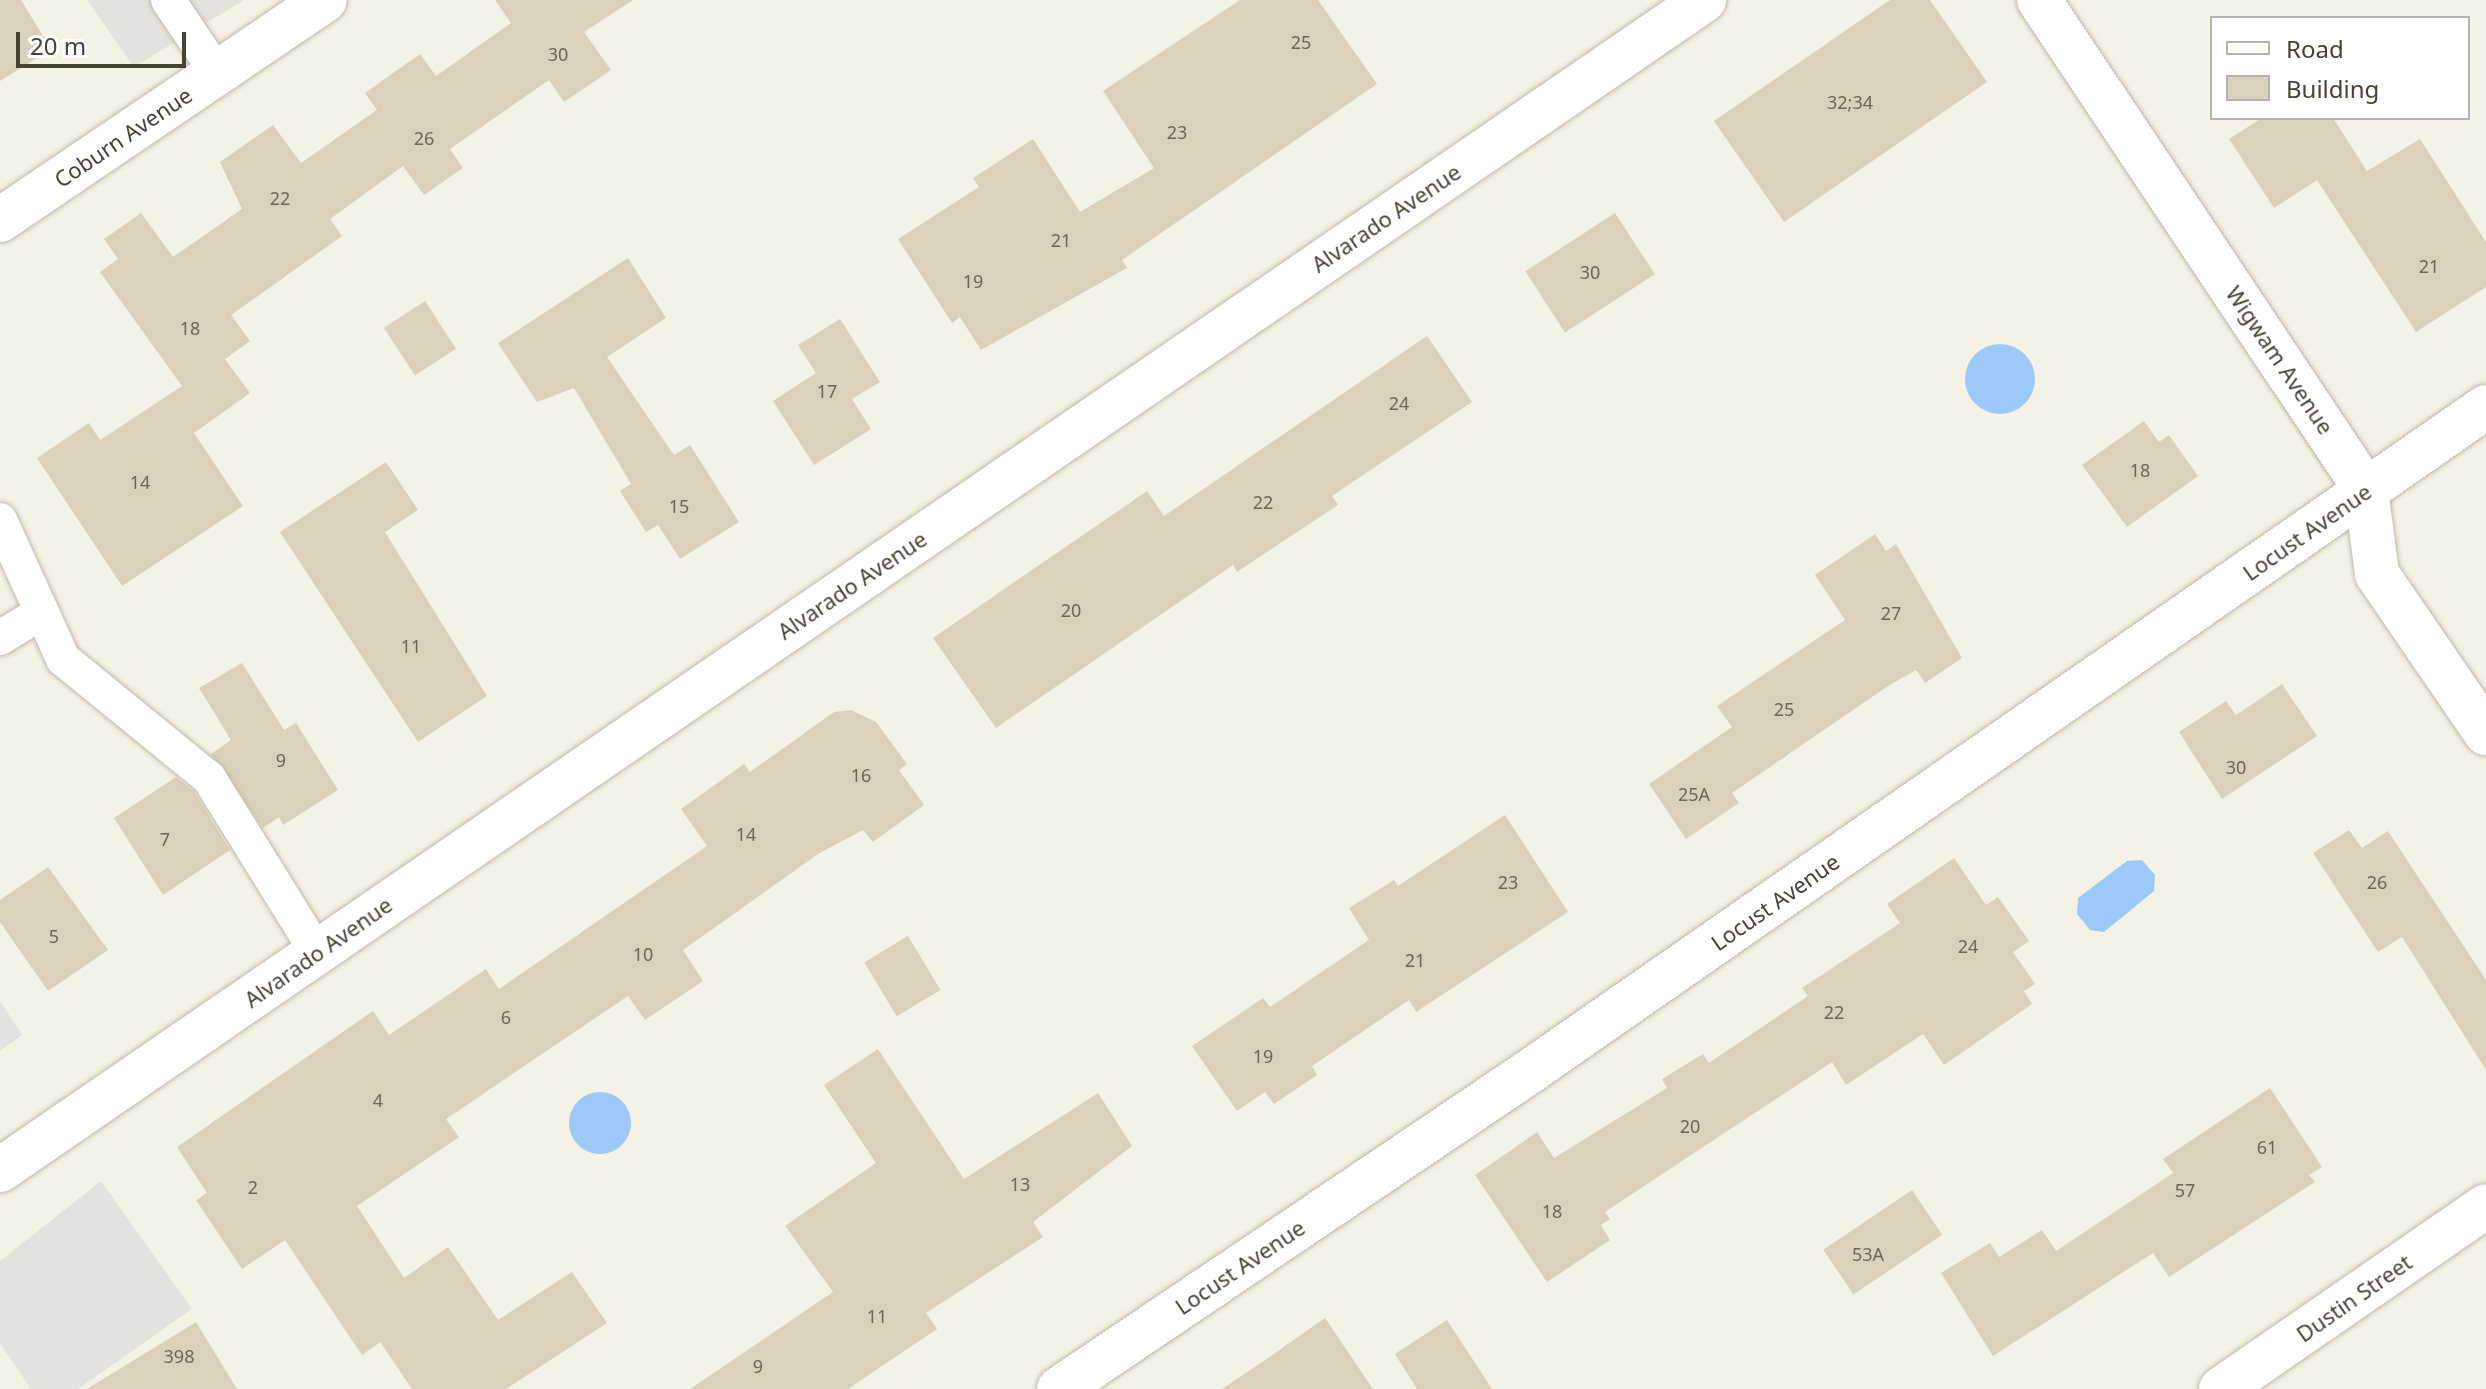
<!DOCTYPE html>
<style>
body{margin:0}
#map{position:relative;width:2486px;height:1389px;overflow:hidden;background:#f4f1e5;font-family:"Noto Sans",sans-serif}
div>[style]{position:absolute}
.parking>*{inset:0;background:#e5e2de}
.water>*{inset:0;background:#9cc9f7}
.round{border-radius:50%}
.building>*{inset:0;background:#dad1bc;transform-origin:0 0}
.roads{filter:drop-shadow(0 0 2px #c1baa7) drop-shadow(0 0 2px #c1baa7)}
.lane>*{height:34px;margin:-17px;padding:0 17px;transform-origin:17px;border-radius:17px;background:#fff}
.street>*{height:44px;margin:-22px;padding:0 22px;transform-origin:22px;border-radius:22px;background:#fff}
span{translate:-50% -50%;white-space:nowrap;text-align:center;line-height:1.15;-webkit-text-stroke:6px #fff;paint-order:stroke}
.number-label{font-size:18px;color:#6c6656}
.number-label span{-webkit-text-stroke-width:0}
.street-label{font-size:22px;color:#474234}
.legend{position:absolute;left:2210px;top:16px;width:260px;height:104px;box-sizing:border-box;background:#fff;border:2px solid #b5b3ae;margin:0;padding:10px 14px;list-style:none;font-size:24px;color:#474234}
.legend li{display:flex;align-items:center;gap:16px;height:40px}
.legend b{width:40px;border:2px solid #b5b3ae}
.scale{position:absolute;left:16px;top:32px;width:170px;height:36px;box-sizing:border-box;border:4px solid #474234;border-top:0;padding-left:10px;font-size:24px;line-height:28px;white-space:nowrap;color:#474234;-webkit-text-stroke:6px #fff;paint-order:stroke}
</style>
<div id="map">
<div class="parking">
<div style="clip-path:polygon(87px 0,244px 0,134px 67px)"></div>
<div style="clip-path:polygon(0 1001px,22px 1035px,0 1051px)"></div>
<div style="clip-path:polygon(101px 1181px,192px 1309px,78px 1389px,31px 1389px,0 1343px,0 1261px)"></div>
</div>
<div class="water">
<div class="round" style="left:1965px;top:344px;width:70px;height:70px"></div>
<div style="clip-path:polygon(2142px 860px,2155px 875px,2154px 891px,2104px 932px,2090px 930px,2077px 914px,2078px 898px,2127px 861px)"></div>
<div class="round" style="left:569px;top:1092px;width:62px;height:62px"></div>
</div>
<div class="building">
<div style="clip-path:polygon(0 0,21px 0,51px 49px,0 81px)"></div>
<div style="clip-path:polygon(495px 0,633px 0,584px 32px,611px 70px,564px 102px,549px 80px,450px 149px,463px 168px,424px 195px,403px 166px,330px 219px,342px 236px,231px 315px,250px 341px,225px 359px,250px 393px,194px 433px,243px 506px,122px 586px,37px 458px,89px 423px,100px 440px,182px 386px,100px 272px,118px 259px,104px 239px,141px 213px,173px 257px,242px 209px,220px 162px,273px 125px,301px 163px,377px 110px,365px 93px,420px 54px,436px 76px,511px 23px)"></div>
<div style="clip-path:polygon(1240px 0,1318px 0,1377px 84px,1122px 260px,1127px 268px,981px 350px,960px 317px,952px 323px,898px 239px,979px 187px,973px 178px,1033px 139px,1080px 212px,1154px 168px,1103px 91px)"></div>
<div style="clip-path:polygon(1890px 0,1930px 0,1987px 82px,1784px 222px,1714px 121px)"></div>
<div style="clip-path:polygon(2262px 118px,2333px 118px,2367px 171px,2420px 139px,2486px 242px,2486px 287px,2416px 332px,2317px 180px,2274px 208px,2229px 139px)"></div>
<div style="left:1615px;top:213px;width:73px;height:107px;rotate:57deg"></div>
<div style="clip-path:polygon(628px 258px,666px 318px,607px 357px,674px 455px,690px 445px,739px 522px,680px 559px,658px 525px,646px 532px,620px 491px,631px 484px,574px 388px,537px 402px,498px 343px)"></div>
<div style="left:425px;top:301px;width:57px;height:49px;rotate:57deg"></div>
<div style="clip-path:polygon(840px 319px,880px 382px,852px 399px,871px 429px,814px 465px,773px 401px,816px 373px,798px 345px)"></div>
<div style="clip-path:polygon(1427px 336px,1472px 402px,1332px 496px,1338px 505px,1237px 572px,1233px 565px,996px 728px,933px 638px,1147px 491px,1164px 516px)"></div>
<div style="clip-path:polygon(2144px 421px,2159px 442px,2169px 435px,2198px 476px,2127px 527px,2082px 465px)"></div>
<div style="clip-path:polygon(386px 462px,418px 510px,385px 532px,487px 696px,418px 742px,280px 532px)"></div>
<div style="clip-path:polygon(1875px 534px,1886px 551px,1896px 544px,1962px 658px,1925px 683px,1916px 670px,1888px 686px,1732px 793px,1739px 803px,1686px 839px,1649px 784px,1732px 727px,1717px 706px,1845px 620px,1815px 575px)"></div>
<div style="clip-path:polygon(242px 663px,284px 730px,296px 723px,338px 790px,283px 825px,279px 817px,263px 828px,211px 754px,231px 740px,199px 688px)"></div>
<div style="clip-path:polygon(2282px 684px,2317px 736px,2222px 799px,2179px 732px,2226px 701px,2236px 715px)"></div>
<div style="clip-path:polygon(851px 710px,876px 722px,907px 764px,899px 770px,924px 805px,873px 842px,863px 830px,818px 854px,683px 950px,703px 981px,645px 1020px,628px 996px,446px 1119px,459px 1137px,357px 1206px,404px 1278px,448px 1247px,498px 1320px,572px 1272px,607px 1323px,506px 1389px,412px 1389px,380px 1342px,362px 1355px,285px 1240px,242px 1269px,196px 1200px,207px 1193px,177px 1147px,373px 1011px,389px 1035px,486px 969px,499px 989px,707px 846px,681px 809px,744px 764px,750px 772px,834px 712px)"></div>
<div style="clip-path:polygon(176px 777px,194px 791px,230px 850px,163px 895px,114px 818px)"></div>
<div style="clip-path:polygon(1505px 815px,1568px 912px,1416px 1012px,1409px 1000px,1312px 1066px,1317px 1075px,1274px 1104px,1265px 1092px,1237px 1111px,1192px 1046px,1263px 998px,1270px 1007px,1369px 940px,1349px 908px,1394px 880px,1398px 886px)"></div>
<div style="clip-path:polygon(2349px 830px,2362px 848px,2388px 831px,2486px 980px,2486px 1070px,2402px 937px,2378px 952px,2313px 853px)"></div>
<div style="clip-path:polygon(1954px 858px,1986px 905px,1998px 897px,2029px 941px,2013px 952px,2035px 984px,2024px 991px,2032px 1004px,1944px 1065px,1923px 1034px,1846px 1085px,1832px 1062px,1605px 1212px,1610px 1219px,1601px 1225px,1610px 1240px,1547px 1282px,1475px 1175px,1537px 1132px,1554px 1158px,1667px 1088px,1662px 1079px,1703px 1054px,1709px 1063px,1808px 996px,1802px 988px,1900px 923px,1887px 904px)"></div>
<div style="clip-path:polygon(48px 867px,108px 950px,48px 991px,0 922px,0 900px)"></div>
<div style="left:908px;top:936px;width:63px;height:51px;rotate:59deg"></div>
<div style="clip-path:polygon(878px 1049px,964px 1179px,1098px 1093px,1132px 1146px,1033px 1222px,1043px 1237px,926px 1313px,937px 1329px,848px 1389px,690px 1389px,833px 1292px,785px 1226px,876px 1163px,824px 1085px)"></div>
<div style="clip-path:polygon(2270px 1088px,2322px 1167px,2309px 1175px,2315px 1182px,2169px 1277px,2153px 1253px,1993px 1356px,1941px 1273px,1990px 1243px,1999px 1257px,2042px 1230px,2056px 1251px,2173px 1173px,2163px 1159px)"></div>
<div style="left:1912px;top:1190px;width:54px;height:107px;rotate:56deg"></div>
<div style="clip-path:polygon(1325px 1318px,1373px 1389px,1222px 1389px,1268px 1358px)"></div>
<div style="clip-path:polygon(1447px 1320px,1492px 1389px,1417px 1389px,1395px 1354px)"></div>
<div style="clip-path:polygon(196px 1322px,237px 1389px,87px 1389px)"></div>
</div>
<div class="roads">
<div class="lane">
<div style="left:168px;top:0;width:88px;rotate:56.1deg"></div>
<div style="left:0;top:520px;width:153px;rotate:65.6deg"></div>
<div style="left:63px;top:659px;width:188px;rotate:39.2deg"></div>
<div style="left:209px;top:778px;width:205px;rotate:58.2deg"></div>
<div style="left:0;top:638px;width:49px;rotate:-31.8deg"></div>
</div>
<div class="street">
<div style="left:2039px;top:0;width:589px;rotate:56.28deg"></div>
<div style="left:2366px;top:490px;width:85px;rotate:82.5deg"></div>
<div style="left:2377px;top:574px;width:193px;rotate:55.6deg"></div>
<div style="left:0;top:220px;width:392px;rotate:-34.1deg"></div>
<div style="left:0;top:1170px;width:2067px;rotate:-34.47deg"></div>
<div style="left:1059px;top:1389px;width:563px;rotate:-34deg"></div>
<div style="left:1526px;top:1074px;width:1169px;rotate:-34.79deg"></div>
<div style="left:2221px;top:1389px;width:322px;rotate:-34.6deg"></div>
</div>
</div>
<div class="number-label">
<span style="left:1301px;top:42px">25</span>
<span style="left:558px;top:54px">30</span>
<span style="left:1850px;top:102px">32;34</span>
<span style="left:1177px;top:132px">23</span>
<span style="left:424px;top:138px">26</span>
<span style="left:280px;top:198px">22</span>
<span style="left:1061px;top:240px">21</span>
<span style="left:2429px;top:266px">21</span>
<span style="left:1590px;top:272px">30</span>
<span style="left:973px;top:281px">19</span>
<span style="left:190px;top:328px">18</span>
<span style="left:827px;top:391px">17</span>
<span style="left:1399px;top:403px">24</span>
<span style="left:2140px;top:470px">18</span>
<span style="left:140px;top:482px">14</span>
<span style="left:1263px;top:502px">22</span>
<span style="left:679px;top:506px">15</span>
<span style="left:1071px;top:610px">20</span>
<span style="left:1891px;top:613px">27</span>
<span style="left:411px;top:646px">11</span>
<span style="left:1784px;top:709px">25</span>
<span style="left:281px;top:760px">9</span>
<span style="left:2236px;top:767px">30</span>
<span style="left:861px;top:775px">16</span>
<span style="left:1694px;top:794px">25A</span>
<span style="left:746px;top:834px">14</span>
<span style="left:165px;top:839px">7</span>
<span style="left:1508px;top:882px">23</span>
<span style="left:2377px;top:882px">26</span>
<span style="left:54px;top:936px">5</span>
<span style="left:1968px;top:946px">24</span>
<span style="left:643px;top:954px">10</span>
<span style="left:1415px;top:960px">21</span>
<span style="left:1834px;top:1012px">22</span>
<span style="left:506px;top:1017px">6</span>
<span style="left:1263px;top:1056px">19</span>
<span style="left:378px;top:1100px">4</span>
<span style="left:1690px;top:1126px">20</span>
<span style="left:2267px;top:1147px">61</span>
<span style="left:1020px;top:1184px">13</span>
<span style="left:253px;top:1187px">2</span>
<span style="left:2185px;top:1190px">57</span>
<span style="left:1552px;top:1211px">18</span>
<span style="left:1868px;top:1254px">53A</span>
<span style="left:877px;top:1316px">11</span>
<span style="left:179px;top:1356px">398</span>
<span style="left:758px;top:1366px">9</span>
</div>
<div class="street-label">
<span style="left:123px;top:137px;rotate:-34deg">Coburn Avenue</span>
<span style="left:1386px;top:218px;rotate:-34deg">Alvarado Avenue</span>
<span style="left:2280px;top:360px;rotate:56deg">Wigwam Avenue</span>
<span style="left:2307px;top:532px;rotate:-35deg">Locust Avenue</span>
<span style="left:852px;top:585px;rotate:-34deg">Alvarado Avenue</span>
<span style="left:1775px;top:902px;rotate:-35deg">Locust Avenue</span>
<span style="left:318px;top:952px;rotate:-35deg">Alvarado Avenue</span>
<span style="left:1240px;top:1267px;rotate:-34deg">Locust Avenue</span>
<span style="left:2354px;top:1298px;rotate:-35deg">Dustin Street</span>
</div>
<ul class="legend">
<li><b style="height:10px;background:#fff"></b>Road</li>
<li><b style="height:22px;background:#dad1bc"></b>Building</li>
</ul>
<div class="scale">20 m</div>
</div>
